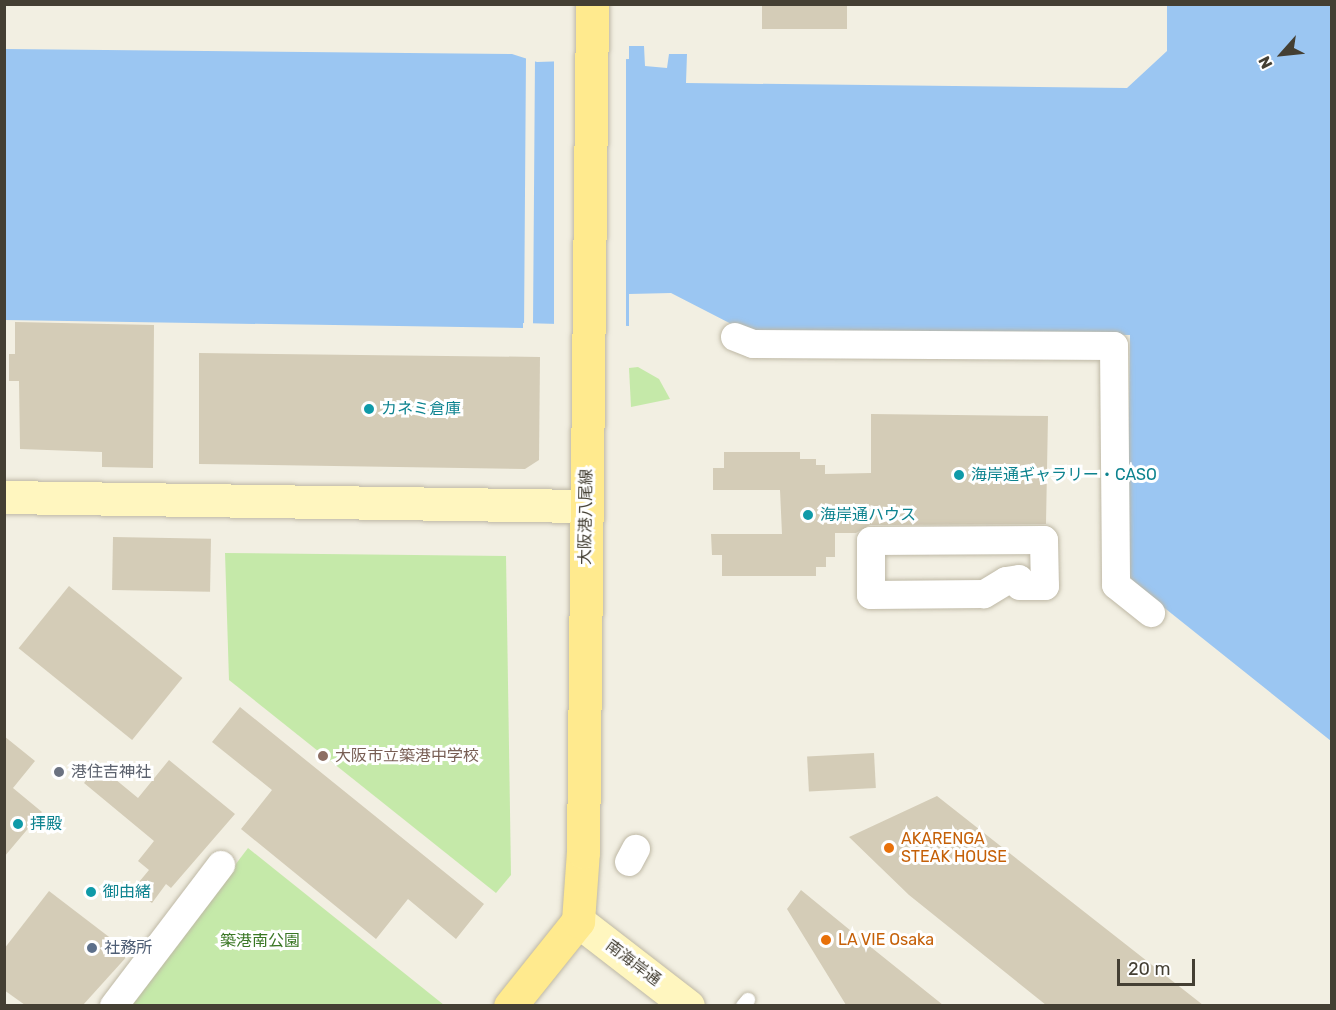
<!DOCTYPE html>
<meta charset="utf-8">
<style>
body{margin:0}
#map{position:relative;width:1336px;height:1010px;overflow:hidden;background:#f2efe2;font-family:Rubik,"Noto Sans JP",sans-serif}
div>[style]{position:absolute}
.green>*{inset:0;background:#c5e9a9}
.water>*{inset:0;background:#9bc6f2}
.pier>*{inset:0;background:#f2efe2;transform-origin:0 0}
.building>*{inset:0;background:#d4ccb7;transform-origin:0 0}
.roads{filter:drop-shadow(0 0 2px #beb8a5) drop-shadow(0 0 2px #beb8a5)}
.lane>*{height:14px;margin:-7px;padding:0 7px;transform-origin:7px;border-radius:7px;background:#fff}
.street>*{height:28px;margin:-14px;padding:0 14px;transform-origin:14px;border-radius:14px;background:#fff}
.secondary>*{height:33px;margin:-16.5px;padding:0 16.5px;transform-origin:16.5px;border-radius:16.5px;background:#fff6bf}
.primary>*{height:33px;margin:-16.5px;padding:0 16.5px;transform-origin:16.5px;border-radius:16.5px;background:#ffea8e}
.dots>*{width:16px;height:16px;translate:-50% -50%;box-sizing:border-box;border:3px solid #fff;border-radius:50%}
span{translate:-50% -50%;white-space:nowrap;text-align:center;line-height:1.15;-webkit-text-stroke:6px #fff;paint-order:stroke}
.culture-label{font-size:16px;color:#0d838f}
.left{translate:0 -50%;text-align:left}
.street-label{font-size:16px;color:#443f33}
.education-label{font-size:16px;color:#785e54}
.worship-label{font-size:16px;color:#5b616d}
.food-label{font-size:16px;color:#c56008}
.park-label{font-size:16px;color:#3b7725}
.service-label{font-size:16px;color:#4e5e75}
.frame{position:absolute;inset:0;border:6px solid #443f33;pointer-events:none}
.north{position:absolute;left:1252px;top:24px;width:60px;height:60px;-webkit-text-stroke:4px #fff;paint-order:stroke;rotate:243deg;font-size:16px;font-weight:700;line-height:24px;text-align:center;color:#443f33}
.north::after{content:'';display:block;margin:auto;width:21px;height:27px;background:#443f33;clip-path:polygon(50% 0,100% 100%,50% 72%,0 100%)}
.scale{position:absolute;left:1117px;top:959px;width:78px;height:27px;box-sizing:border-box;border:3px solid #443f33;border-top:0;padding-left:8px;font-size:18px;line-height:21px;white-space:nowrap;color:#443f33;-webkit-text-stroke:4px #fff;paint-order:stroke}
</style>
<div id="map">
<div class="green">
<div style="clip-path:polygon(638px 367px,659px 379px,670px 399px,631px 407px,629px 368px)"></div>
<div style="clip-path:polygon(225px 553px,506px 556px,511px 875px,496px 893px,229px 680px)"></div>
<div style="clip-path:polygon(248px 848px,444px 1005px,128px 1006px)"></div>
</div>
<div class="water">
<div style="clip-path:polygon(1167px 5px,1331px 5px,1331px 741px,1127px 578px,1130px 335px,745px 331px,671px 293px,629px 294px,629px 326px,523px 323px,523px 328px,5px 320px,5px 49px,512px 54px,537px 62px,629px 59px,629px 46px,644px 46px,645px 66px,667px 68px,669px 54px,687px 54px,686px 83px,1127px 88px,1167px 51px)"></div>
</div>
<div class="pier">
<div style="clip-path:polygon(526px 55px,535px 58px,533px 326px,526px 326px,524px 331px)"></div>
<div style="left:626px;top:56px;width:272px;height:72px;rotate:90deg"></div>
</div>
<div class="building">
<div style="left:762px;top:4px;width:85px;height:25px"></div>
<div style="clip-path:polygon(15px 322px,154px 325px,153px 468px,102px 467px,102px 452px,20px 449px,19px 381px,9px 381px,9px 354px,15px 354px)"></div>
<div style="clip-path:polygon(199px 353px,540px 357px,539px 460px,525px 469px,199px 464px)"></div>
<div style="clip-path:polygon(871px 414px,1048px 416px,1046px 524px,870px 525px,856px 533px,835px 533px,835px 557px,826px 557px,826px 567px,816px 567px,816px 576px,722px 576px,722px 555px,712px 555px,711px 534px,782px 534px,780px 490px,713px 490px,713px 468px,724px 468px,724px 452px,800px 452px,800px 459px,816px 459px,816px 465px,825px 465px,825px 474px,871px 473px)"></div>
<div style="left:113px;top:537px;width:98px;height:53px;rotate:1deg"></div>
<div style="left:69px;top:586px;width:146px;height:80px;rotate:39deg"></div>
<div style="clip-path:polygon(240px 707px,484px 904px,456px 939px,408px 899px,376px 939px,241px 829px,272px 790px,212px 742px)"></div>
<div style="clip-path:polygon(4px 736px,35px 761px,13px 788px,42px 812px,4px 857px)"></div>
<div style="left:874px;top:753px;width:35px;height:67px;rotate:87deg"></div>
<div style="clip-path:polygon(169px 760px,235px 814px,171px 888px,166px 884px,152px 903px,134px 888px,149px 870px,138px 861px,154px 841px,84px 783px,98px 765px,138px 798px)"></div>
<div style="clip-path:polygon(937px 796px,970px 822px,1203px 1005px,1046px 1005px,909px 895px,849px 837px)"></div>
<div style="clip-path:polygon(801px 890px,867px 944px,943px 1005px,846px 1005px,787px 909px)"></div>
<div style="clip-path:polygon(49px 891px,130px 953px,83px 1005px,25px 1005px,4px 990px,4px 949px)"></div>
</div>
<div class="roads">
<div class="lane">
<div style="left:743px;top:1006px;width:8px;rotate:-50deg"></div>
</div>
<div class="street">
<div style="left:735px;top:337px;width:19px;rotate:21deg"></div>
<div style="left:753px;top:344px;width:361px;rotate:0.3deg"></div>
<div style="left:1114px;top:346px;width:239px;rotate:89.5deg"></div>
<div style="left:1116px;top:585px;width:45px;rotate:38.7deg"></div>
<div style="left:1044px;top:540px;width:46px;rotate:88.8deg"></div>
<div style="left:1045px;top:586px;width:25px;rotate:180deg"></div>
<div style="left:1020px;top:586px;width:7px;rotate:-98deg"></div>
<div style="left:1019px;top:579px;width:13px;rotate:171deg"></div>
<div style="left:1006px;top:581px;width:26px;rotate:149deg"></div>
<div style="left:984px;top:594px;width:113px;rotate:179.5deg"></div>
<div style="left:871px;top:595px;width:54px;rotate:-90deg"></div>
<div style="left:871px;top:541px;width:173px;rotate:-0.3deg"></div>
<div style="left:629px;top:862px;width:15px;rotate:-62deg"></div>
<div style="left:114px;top:1006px;width:177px;rotate:-52.8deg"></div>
</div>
<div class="secondary">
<div style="left:4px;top:497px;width:582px;rotate:0.89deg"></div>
<div style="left:578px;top:921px;width:139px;rotate:37.7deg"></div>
</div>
<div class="primary">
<div style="left:510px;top:1006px;width:109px;rotate:-51.3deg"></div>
<div style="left:578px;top:921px;width:69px;rotate:-85.9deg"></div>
<div style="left:583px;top:852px;width:848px;rotate:-89.39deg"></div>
</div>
</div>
<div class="dots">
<div style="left:369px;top:409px;background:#0f9aa8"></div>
<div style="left:959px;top:475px;background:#0f9aa8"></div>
<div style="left:808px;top:515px;background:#0f9aa8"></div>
<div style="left:323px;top:756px;background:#8d6e63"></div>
<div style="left:59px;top:772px;background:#6b7280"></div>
<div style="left:18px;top:824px;background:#0f9aa8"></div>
<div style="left:889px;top:848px;background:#e8710a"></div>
<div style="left:91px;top:892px;background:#0f9aa8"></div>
<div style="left:826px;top:940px;background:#e8710a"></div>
<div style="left:92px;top:948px;background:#5c6f8a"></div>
</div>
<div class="culture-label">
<span class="left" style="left:381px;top:409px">カネミ倉庫</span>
<span class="left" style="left:971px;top:475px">海岸通ギャラリー・CASO</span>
<span class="left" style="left:820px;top:515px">海岸通ハウス</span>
<span class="left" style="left:30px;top:824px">拝殿</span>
<span class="left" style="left:103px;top:892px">御由緒</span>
</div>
<div class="street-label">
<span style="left:586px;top:517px;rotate:-89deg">大阪港八尾線</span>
<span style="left:633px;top:963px;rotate:37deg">南海岸通</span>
</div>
<div class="education-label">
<span class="left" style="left:335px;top:756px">大阪市立築港中学校</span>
</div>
<div class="worship-label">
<span class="left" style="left:71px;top:772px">港住吉神社</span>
</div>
<div class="food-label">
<span class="left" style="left:901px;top:848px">AKARENGA<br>STEAK HOUSE</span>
<span class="left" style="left:838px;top:940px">LA VIE Osaka</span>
</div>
<div class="park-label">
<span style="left:260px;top:941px">築港南公園</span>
</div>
<div class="service-label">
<span class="left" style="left:104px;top:948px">社務所</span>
</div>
<div class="frame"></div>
<div class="north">N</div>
<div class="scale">20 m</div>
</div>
